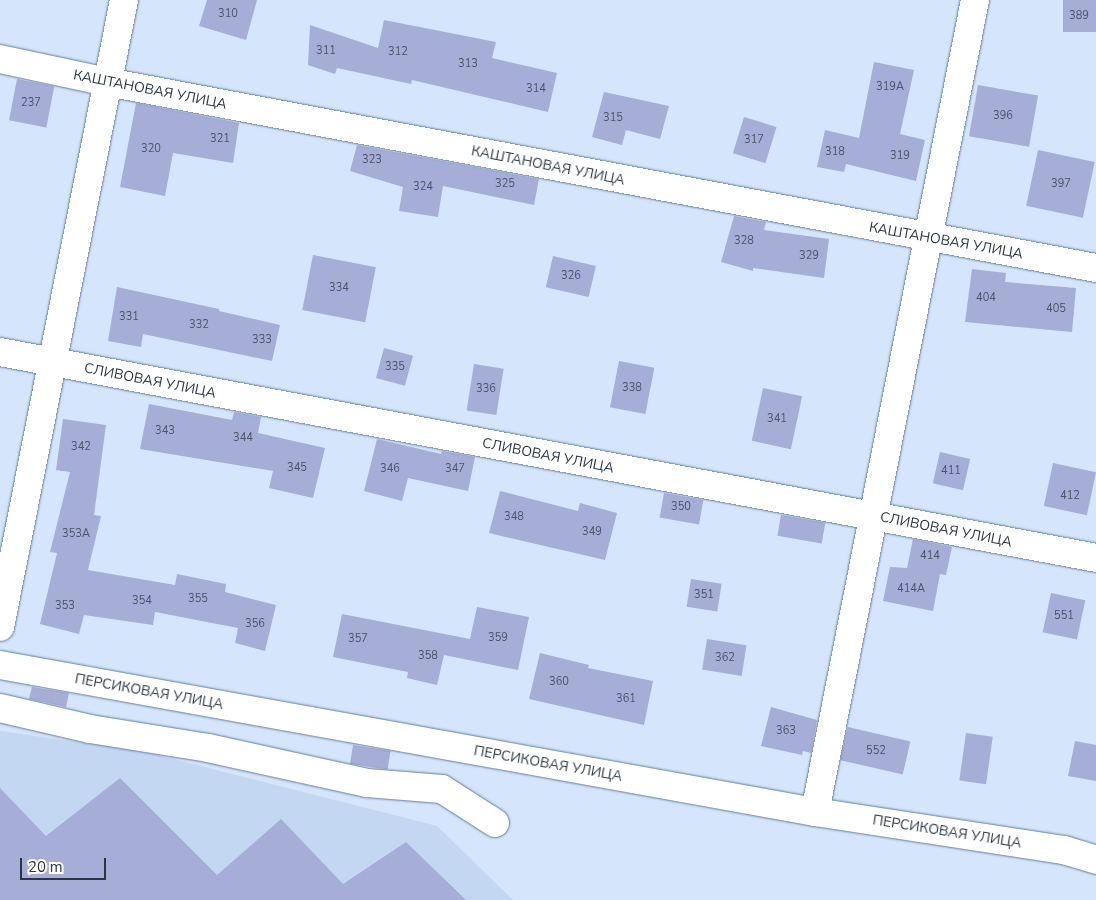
<!DOCTYPE html>
<meta charset="utf-8">
<style>
body{margin:0}
#map{position:relative;width:1096px;height:900px;overflow:hidden;background:#d4e5fc;font-family:"Nunito Sans",sans-serif}
div>[style]{position:absolute}
.built>*{inset:0;background:#c4d7f2}
.building>*{inset:0;background:#a6aed8;transform-origin:0 0}
.roads{filter:drop-shadow(0 0 1px #637c9f) drop-shadow(0 0 1px #637c9f)}
.minor>*{height:28px;margin:-14px;padding:0 14px;transform-origin:14px;border-radius:14px;background:#fff}
span{translate:-50% -50%;white-space:nowrap;text-align:center;line-height:1.15;-webkit-text-stroke:4.5px #fff;paint-order:stroke}
.number-label{font-size:11px;color:#4a546a}
.number-label span{-webkit-text-stroke-width:0}
.street-label{font-size:14px;color:#2b3645}
.scale{position:absolute;left:20px;top:858px;width:86px;height:22px;box-sizing:border-box;border:2px solid #2b3645;border-top:0;padding-left:6px;font-size:15px;line-height:18px;white-space:nowrap;color:#2b3645;-webkit-text-stroke:4px #fff;paint-order:stroke}
</style>
<div id="map">
<div class="built">
<div style="clip-path:polygon(0 731px,142px 751px,437px 826px,513px 900px,0 900px)"></div>
</div>
<div class="building">
<div style="clip-path:polygon(207px 0,257px 0,246px 40px,199px 26px)"></div>
<div style="left:1063px;top:0;width:33px;height:32px"></div>
<div style="clip-path:polygon(384px 20px,496px 42px,492px 58px,557px 73px,548px 112px,412px 80px,411px 84px,337px 68px,335px 74px,308px 65px,310px 25px,378px 48px)"></div>
<div style="clip-path:polygon(874px 62px,914px 70px,900px 134px,925px 140px,916px 181px,846px 164px,844px 172px,817px 167px,825px 130px,859px 138px)"></div>
<div style="left:17px;top:79px;width:38px;height:42px;rotate:11deg"></div>
<div style="left:978px;top:85px;width:61px;height:52px;rotate:10deg"></div>
<div style="clip-path:polygon(604px 92px,669px 106px,660px 139px,626px 130px,622px 145px,592px 137px)"></div>
<div style="clip-path:polygon(136px 103px,239px 123px,233px 163px,173px 153px,165px 196px,120px 187px)"></div>
<div style="left:744px;top:117px;width:34px;height:38px;rotate:17deg"></div>
<div style="clip-path:polygon(357px 145px,539px 179px,534px 205px,443px 186px,438px 217px,399px 211px,403px 187px,350px 171px)"></div>
<div style="left:1038px;top:150px;width:58px;height:57px;rotate:12deg"></div>
<div style="clip-path:polygon(734px 216px,766px 222px,764px 230px,829px 239px,824px 278px,753px 268px,753px 271px,721px 262px)"></div>
<div style="left:313px;top:255px;width:64px;height:56px;rotate:11deg"></div>
<div style="left:553px;top:256px;width:44px;height:32px;rotate:13deg"></div>
<div style="clip-path:polygon(972px 269px,1006px 273px,1005px 282px,1076px 288px,1072px 332px,965px 322px)"></div>
<div style="clip-path:polygon(117px 287px,219px 309px,219px 311px,280px 325px,272px 361px,143px 334px,141px 347px,108px 341px)"></div>
<div style="left:384px;top:348px;width:30px;height:31px;rotate:15deg"></div>
<div style="left:619px;top:361px;width:36px;height:47px;rotate:11deg"></div>
<div style="left:474px;top:364px;width:30px;height:47px;rotate:9deg"></div>
<div style="left:763px;top:388px;width:40px;height:54px;rotate:12deg"></div>
<div style="clip-path:polygon(149px 404px,232px 420px,234px 412px,261px 417px,258px 433px,325px 448px,313px 498px,269px 488px,273px 471px,140px 449px)"></div>
<div style="clip-path:polygon(63px 419px,106px 425px,94px 515px,101px 516px,88px 570px,175px 585px,177px 574px,226px 584px,225px 592px,276px 605px,265px 651px,235px 643px,238px 628px,155px 612px,153px 625px,84px 615px,79px 634px,40px 624px,57px 553px,50px 552px,70px 472px,56px 470px)"></div>
<div style="clip-path:polygon(377px 439px,441px 454px,442px 451px,475px 457px,468px 491px,408px 478px,402px 501px,364px 491px)"></div>
<div style="left:940px;top:452px;width:31px;height:32px;rotate:13deg"></div>
<div style="left:1053px;top:463px;width:44px;height:44px;rotate:12deg"></div>
<div style="clip-path:polygon(500px 491px,578px 511px,580px 503px,617px 513px,605px 560px,489px 533px)"></div>
<div style="left:664px;top:493px;width:40px;height:25px;rotate:10deg"></div>
<div style="left:781px;top:515px;width:45px;height:21px;rotate:10deg"></div>
<div style="clip-path:polygon(913px 539px,952px 547px,946px 575px,940px 574px,933px 611px,883px 601px,890px 567px,907px 568px)"></div>
<div style="left:691px;top:579px;width:31px;height:28px;rotate:9deg"></div>
<div style="left:1051px;top:593px;width:35px;height:40px;rotate:12deg"></div>
<div style="clip-path:polygon(477px 607px,529px 617px,518px 670px,444px 655px,437px 685px,407px 678px,408px 672px,333px 657px,342px 614px,470px 639px)"></div>
<div style="left:707px;top:639px;width:40px;height:31px;rotate:9deg"></div>
<div style="clip-path:polygon(540px 653px,589px 665px,588px 668px,653px 681px,644px 725px,529px 699px)"></div>
<div style="clip-path:polygon(32px 687px,69px 693px,66px 707px,29px 699px)"></div>
<div style="clip-path:polygon(771px 707px,817px 720px,811px 753px,803px 751px,802px 755px,761px 746px)"></div>
<div style="left:848px;top:727px;width:64px;height:34px;rotate:13deg"></div>
<div style="left:966px;top:733px;width:27px;height:48px;rotate:8deg"></div>
<div style="clip-path:polygon(1075px 741px,1096px 745px,1096px 781px,1068px 776px)"></div>
<div style="left:353px;top:745px;width:38px;height:19px;rotate:9deg"></div>
<div style="clip-path:polygon(120px 778px,217px 875px,281px 819px,343px 884px,406px 842px,466px 900px,0 900px,0 788px,46px 836px)"></div>
</div>
<div class="roads">
<div class="minor">
<div style="left:0;top:59px;width:109px;rotate:12.1deg"></div>
<div style="left:107px;top:82px;width:1006px;rotate:10.65deg"></div>
<div style="left:0;top:352px;width:1115px;rotate:10.64deg"></div>
<div style="left:0;top:627px;width:639px;rotate:-78.81deg"></div>
<div style="left:0;top:665px;width:828px;rotate:10.22deg"></div>
<div style="left:815px;top:812px;width:252px;rotate:8.7deg"></div>
<div style="left:1064px;top:850px;width:34px;rotate:17deg"></div>
<div style="left:0;top:708px;width:92px;rotate:13.1deg"></div>
<div style="left:90px;top:729px;width:120px;rotate:9.1deg"></div>
<div style="left:208px;top:748px;width:163px;rotate:12.4deg"></div>
<div style="left:367px;top:783px;width:75px;rotate:4.6deg"></div>
<div style="left:442px;top:789px;width:63px;rotate:32.7deg"></div>
<div style="left:815px;top:812px;width:828px;rotate:-78.85deg"></div>
</div>
</div>
<div class="number-label">
<span style="left:228px;top:14px">310</span>
<span style="left:1079px;top:16px">389</span>
<span style="left:326px;top:51px">311</span>
<span style="left:398px;top:52px">312</span>
<span style="left:468px;top:64px">313</span>
<span style="left:890px;top:87px">319А</span>
<span style="left:536px;top:89px">314</span>
<span style="left:31px;top:103px">237</span>
<span style="left:1003px;top:116px">396</span>
<span style="left:613px;top:118px">315</span>
<span style="left:220px;top:139px">321</span>
<span style="left:754px;top:140px">317</span>
<span style="left:151px;top:149px">320</span>
<span style="left:835px;top:152px">318</span>
<span style="left:900px;top:156px">319</span>
<span style="left:372px;top:160px">323</span>
<span style="left:505px;top:184px">325</span>
<span style="left:1061px;top:184px">397</span>
<span style="left:423px;top:187px">324</span>
<span style="left:744px;top:241px">328</span>
<span style="left:809px;top:256px">329</span>
<span style="left:571px;top:276px">326</span>
<span style="left:339px;top:288px">334</span>
<span style="left:986px;top:298px">404</span>
<span style="left:1056px;top:309px">405</span>
<span style="left:129px;top:317px">331</span>
<span style="left:199px;top:325px">332</span>
<span style="left:262px;top:340px">333</span>
<span style="left:395px;top:367px">335</span>
<span style="left:632px;top:388px">338</span>
<span style="left:486px;top:389px">336</span>
<span style="left:777px;top:419px">341</span>
<span style="left:165px;top:431px">343</span>
<span style="left:243px;top:438px">344</span>
<span style="left:81px;top:447px">342</span>
<span style="left:297px;top:468px">345</span>
<span style="left:390px;top:469px">346</span>
<span style="left:455px;top:469px">347</span>
<span style="left:951px;top:471px">411</span>
<span style="left:1070px;top:496px">412</span>
<span style="left:681px;top:507px">350</span>
<span style="left:514px;top:517px">348</span>
<span style="left:592px;top:532px">349</span>
<span style="left:76px;top:534px">353А</span>
<span style="left:930px;top:556px">414</span>
<span style="left:911px;top:589px">414А</span>
<span style="left:704px;top:595px">351</span>
<span style="left:198px;top:599px">355</span>
<span style="left:142px;top:601px">354</span>
<span style="left:65px;top:606px">353</span>
<span style="left:1064px;top:616px">551</span>
<span style="left:255px;top:624px">356</span>
<span style="left:498px;top:638px">359</span>
<span style="left:358px;top:639px">357</span>
<span style="left:428px;top:656px">358</span>
<span style="left:725px;top:658px">362</span>
<span style="left:559px;top:682px">360</span>
<span style="left:626px;top:699px">361</span>
<span style="left:786px;top:731px">363</span>
<span style="left:876px;top:751px">552</span>
</div>
<div class="street-label">
<span style="left:150px;top:90px;rotate:11deg">КАШТАНОВАЯ УЛИЦА</span>
<span style="left:548px;top:166px;rotate:11deg">КАШТАНОВАЯ УЛИЦА</span>
<span style="left:946px;top:241px;rotate:10deg">КАШТАНОВАЯ УЛИЦА</span>
<span style="left:150px;top:381px;rotate:11deg">СЛИВОВАЯ УЛИЦА</span>
<span style="left:548px;top:456px;rotate:11deg">СЛИВОВАЯ УЛИЦА</span>
<span style="left:946px;top:530px;rotate:11deg">СЛИВОВАЯ УЛИЦА</span>
<span style="left:149px;top:692px;rotate:10deg">ПЕРСИКОВАЯ УЛИЦА</span>
<span style="left:548px;top:764px;rotate:10deg">ПЕРСИКОВАЯ УЛИЦА</span>
<span style="left:947px;top:832px;rotate:9deg">ПЕРСИКОВАЯ УЛИЦА</span>
</div>
<div class="scale">20 m</div>
</div>
